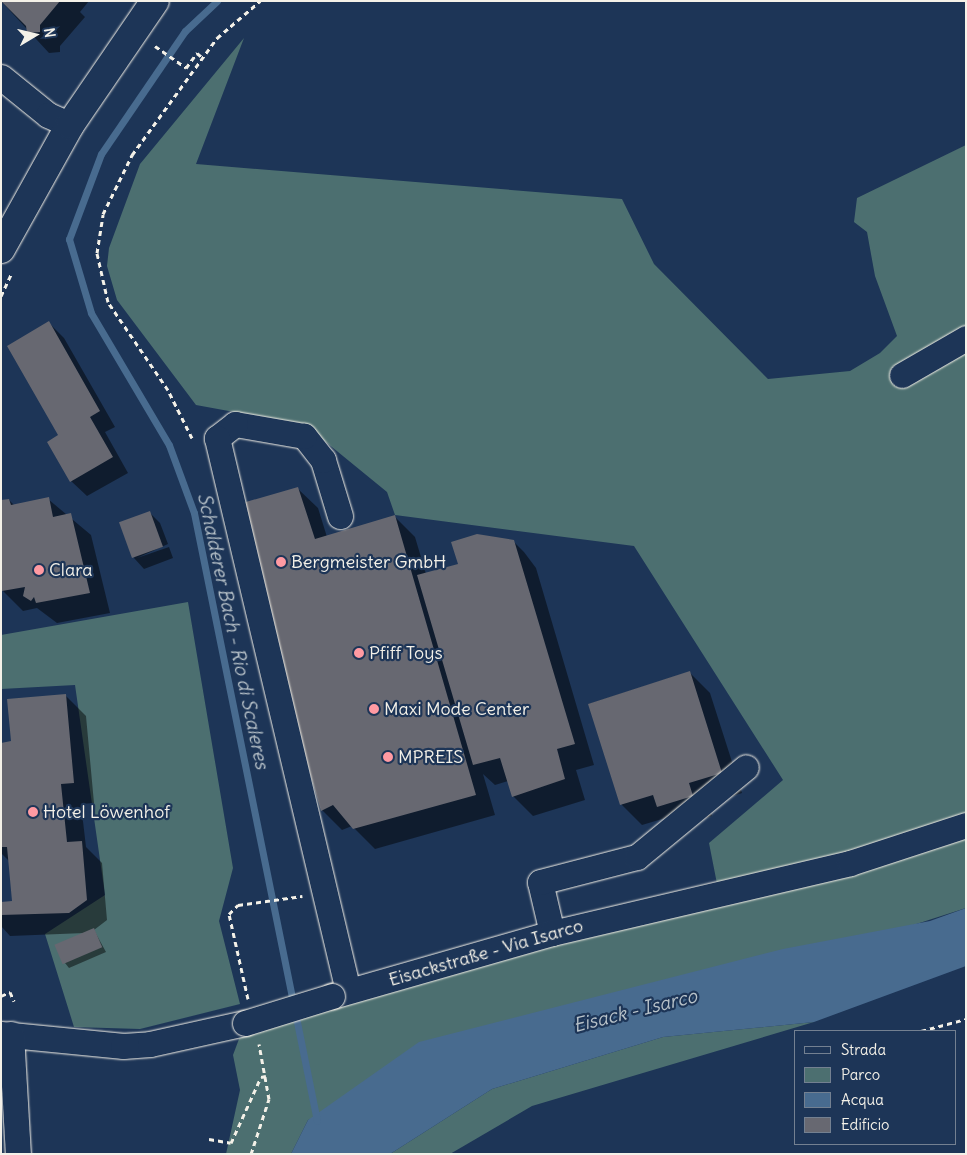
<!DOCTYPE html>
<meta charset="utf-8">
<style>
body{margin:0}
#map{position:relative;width:967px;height:1155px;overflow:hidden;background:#1d3557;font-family:Delius,sans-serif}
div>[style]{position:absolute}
.green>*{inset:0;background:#4c6f70}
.water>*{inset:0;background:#486b8f}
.shadow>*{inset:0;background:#0007}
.stream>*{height:7px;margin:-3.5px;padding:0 3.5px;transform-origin:3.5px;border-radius:3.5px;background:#486b8f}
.building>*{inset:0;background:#676871;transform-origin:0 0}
.path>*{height:3px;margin-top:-1.5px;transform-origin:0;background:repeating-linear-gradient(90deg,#f4f1e8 0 5px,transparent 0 9px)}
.roads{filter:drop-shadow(0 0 1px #f4f1e8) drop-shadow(0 0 1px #f4f1e8)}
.minor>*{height:25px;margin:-12.5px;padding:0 12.5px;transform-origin:12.5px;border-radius:12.5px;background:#1d3557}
.major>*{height:28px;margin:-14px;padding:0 14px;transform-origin:14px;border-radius:14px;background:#1d3557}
.bridges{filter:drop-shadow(0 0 1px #f4f1e8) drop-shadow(0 0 1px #f4f1e8)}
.minor-bridge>*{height:25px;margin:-12.5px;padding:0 12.5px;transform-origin:12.5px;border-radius:12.5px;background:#1d3557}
.dots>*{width:14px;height:14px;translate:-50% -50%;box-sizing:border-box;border:2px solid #1d3557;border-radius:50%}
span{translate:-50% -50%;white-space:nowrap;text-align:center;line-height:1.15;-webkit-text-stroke:4.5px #1d3557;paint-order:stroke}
.poi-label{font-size:18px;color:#f4f1e8}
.left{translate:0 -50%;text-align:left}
.street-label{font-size:18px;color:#f4f1e8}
.water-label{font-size:19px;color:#b8c2c9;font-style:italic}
.frame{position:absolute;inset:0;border:2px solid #f4f1e8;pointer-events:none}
.legend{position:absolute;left:794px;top:1030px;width:162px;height:115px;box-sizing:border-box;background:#1d3557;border:1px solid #738091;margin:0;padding:6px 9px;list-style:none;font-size:15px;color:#f4f1e8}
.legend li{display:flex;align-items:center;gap:10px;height:25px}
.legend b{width:25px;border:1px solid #738091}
.north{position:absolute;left:10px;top:10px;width:50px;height:50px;-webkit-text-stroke:4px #1d3557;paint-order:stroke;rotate:81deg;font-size:14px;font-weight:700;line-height:20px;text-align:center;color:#f4f1e8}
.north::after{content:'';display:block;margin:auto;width:18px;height:22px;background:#f4f1e8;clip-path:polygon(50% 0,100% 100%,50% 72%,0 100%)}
</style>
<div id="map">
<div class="green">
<div style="clip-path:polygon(244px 38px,196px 164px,622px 199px,654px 264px,768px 379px,850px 371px,880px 353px,897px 336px,875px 276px,867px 232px,854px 222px,857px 198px,966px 145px,966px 908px,308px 1120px,291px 1154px,226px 1154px,240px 1090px,233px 1055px,245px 1023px,719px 894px,709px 843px,783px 780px,634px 546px,395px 515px,387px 492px,305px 425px,196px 405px,117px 300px,107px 266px,109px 248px,140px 164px)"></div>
<div style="clip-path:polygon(188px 602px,233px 868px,219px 921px,240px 1004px,140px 1029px,74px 1027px,45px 934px,105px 895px,75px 685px,1px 689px,1px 635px)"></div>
<div style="clip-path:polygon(814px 1022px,532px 1106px,450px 1154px,390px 1154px,492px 1089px,663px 1037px)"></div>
</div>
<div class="water">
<div style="clip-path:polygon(966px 908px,966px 966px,814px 1022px,663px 1037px,492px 1089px,390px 1154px,291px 1154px,308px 1120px,419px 1042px,783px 949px,930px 921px)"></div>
</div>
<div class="shadow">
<div style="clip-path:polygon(1px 1px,89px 1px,80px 12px,85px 17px,60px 46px,60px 52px,49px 53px)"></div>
<div style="clip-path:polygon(49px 323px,64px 338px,115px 427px,105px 432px,128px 473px,87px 496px,71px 481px,60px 436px)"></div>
<div style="clip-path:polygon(297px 488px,318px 508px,327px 537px,395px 517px,415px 537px,426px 574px,460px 564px,513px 541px,524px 552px,536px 568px,594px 765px,576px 770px,585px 800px,533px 816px,513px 796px,508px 781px,495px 785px,483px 774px,495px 815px,375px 849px,352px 826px,342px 830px,322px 810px,279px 639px)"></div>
<div style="clip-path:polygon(48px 499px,91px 535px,110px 613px,57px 623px,37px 608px,23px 611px,3px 591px,1px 502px,9px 500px,15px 506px)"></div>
<div style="clip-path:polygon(150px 513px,160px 523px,168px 544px,137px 558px,169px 547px,173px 558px,144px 569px,134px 558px)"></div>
<div style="clip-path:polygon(689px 672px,710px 693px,742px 793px,708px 804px,712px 816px,679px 827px,669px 817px,642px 825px,622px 805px,589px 704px)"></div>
<div style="clip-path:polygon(66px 696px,86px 716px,94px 803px,81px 804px,86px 847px,102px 863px,107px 920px,94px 930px,106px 952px,69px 968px,65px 963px,85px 933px,10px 936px,1px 926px,1px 903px,13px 902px,9px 861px,1px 853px,1px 744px,12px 743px)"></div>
</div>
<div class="stream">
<div style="left:217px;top:1px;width:44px;rotate:136.8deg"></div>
<div style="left:185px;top:31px;width:149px;rotate:124.3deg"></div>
<div style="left:101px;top:154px;width:91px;rotate:110.6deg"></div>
<div style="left:69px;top:239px;width:77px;rotate:73.4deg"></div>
<div style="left:91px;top:313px;width:153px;rotate:59.4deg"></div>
<div style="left:169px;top:445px;width:72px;rotate:69.8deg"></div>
<div style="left:194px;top:513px;width:620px;rotate:78.56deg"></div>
</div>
<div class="building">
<div style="clip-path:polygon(1px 1px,60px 1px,40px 25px,40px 32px,27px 33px,26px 26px)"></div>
<div style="clip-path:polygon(49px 321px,100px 411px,90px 417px,113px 457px,70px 482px,47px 442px,58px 435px,7px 346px)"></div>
<div style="clip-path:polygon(298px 487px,315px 539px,395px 515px,476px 795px,353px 829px,333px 805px,321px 811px,271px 640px,278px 639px,239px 504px)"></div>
<div style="clip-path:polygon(49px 497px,53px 517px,71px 513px,90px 593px,36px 603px,34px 597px,31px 601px,23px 596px,25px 587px,2px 591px,1px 500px,9px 499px,11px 505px)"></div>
<div style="left:150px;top:511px;width:38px;height:33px;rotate:70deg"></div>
<div style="clip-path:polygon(477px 534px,514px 540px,575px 744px,557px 749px,565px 779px,512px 797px,500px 758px,473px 765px,417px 575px,458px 564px,451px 542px)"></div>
<div style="clip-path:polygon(690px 671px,722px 773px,689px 783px,693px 796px,657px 807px,653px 795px,620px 805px,588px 704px)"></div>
<div style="clip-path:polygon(66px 694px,74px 783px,61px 784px,67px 842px,82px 841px,87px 900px,69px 913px,1px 915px,1px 902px,12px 901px,7px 847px,1px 847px,1px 743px,11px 741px,7px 699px)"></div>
<div style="left:94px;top:928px;width:21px;height:43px;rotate:67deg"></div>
</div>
<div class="path">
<div style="left:155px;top:46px;width:38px;rotate:35deg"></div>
<div style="left:186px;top:68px;width:19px;rotate:-54deg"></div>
<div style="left:197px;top:53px;width:8px;rotate:40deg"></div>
<div style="left:1px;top:296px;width:26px;rotate:-65deg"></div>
<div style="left:192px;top:438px;width:54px;rotate:-116.6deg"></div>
<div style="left:168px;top:390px;width:107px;rotate:-124.3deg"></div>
<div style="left:108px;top:302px;width:50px;rotate:-102.7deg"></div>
<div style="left:97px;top:253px;width:39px;rotate:-81deg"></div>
<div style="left:103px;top:214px;width:66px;rotate:-63.8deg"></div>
<div style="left:132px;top:155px;width:145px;rotate:-54deg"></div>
<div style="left:217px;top:38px;width:57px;rotate:-40.7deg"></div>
<div style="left:1px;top:996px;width:10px;rotate:-24deg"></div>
<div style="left:10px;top:992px;width:10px;rotate:66deg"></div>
<div style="left:248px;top:999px;width:87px;rotate:-102.6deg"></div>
<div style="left:229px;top:914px;width:13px;rotate:-45deg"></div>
<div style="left:238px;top:905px;width:65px;rotate:-8deg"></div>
<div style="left:921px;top:1031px;width:47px;rotate:-14.9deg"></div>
<div style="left:209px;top:1139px;width:22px;rotate:10deg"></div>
<div style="left:231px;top:1143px;width:72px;rotate:-65.6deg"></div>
<div style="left:261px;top:1077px;width:5px;rotate:-11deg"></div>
<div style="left:251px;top:1154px;width:58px;rotate:-71.9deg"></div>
<div style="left:269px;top:1099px;width:56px;rotate:-100.3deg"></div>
</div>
<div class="roads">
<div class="minor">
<div style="left:1px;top:77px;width:60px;rotate:39deg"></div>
<div style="left:48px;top:115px;width:24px;rotate:24deg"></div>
<div style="left:902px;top:375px;width:74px;rotate:-30deg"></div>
<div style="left:340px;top:516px;width:59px;rotate:-106.9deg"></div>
<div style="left:323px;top:460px;width:31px;rotate:-128deg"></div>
<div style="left:304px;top:436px;width:70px;rotate:-170.1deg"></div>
<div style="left:235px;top:424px;width:23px;rotate:142deg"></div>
<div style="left:217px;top:438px;width:568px;rotate:76.67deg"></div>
<div style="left:552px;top:933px;width:52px;rotate:-103.2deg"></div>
<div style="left:540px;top:882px;width:100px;rotate:-14.5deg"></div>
<div style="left:637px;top:857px;width:141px;rotate:-39.5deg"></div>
<div style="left:332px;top:996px;width:229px;rotate:-16deg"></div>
<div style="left:552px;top:933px;width:306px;rotate:-13.2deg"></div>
<div style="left:850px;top:863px;width:122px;rotate:-18.1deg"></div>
<div style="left:1px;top:1034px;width:123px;rotate:5.6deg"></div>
<div style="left:123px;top:1046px;width:27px;rotate:-4deg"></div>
<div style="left:150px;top:1044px;width:97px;rotate:-12.5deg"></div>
<div style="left:11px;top:1034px;width:120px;rotate:86.7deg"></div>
</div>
<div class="major">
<div style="left:1px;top:249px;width:142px;rotate:-60.9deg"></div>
<div style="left:70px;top:125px;width:150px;rotate:-55.6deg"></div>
</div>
</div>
<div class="bridges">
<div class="minor-bridge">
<div style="left:245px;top:1023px;width:91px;rotate:-17.2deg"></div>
</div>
</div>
<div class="dots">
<div style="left:281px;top:562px;background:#ff9aa2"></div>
<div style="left:39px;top:570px;background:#ff9aa2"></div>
<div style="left:359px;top:653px;background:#ff9aa2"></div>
<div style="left:374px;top:709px;background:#ff9aa2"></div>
<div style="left:388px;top:757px;background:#ff9aa2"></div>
<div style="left:33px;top:812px;background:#ff9aa2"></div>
</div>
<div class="poi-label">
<span class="left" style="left:291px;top:562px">Bergmeister GmbH</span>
<span class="left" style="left:49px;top:570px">Clara</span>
<span class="left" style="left:369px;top:653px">Pfiff Toys</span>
<span class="left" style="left:384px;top:709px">Maxi Mode Center</span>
<span class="left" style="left:398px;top:757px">MPREIS</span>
<span class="left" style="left:43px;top:812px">Hotel Löwenhof</span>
</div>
<div class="street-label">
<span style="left:486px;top:953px;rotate:-16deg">Eisackstraße - Via Isarco</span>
</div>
<div class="water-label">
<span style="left:233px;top:631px;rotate:78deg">Schalderer Bach - Rio di Scaleres</span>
<span style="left:635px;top:1011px;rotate:-14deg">Eisack - Isarco</span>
</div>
<div class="frame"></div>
<ul class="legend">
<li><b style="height:6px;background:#1d3557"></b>Strada</li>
<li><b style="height:14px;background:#4c6f70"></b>Parco</li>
<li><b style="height:14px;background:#486b8f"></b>Acqua</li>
<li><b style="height:14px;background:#676871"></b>Edificio</li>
</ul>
<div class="north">N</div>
</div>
